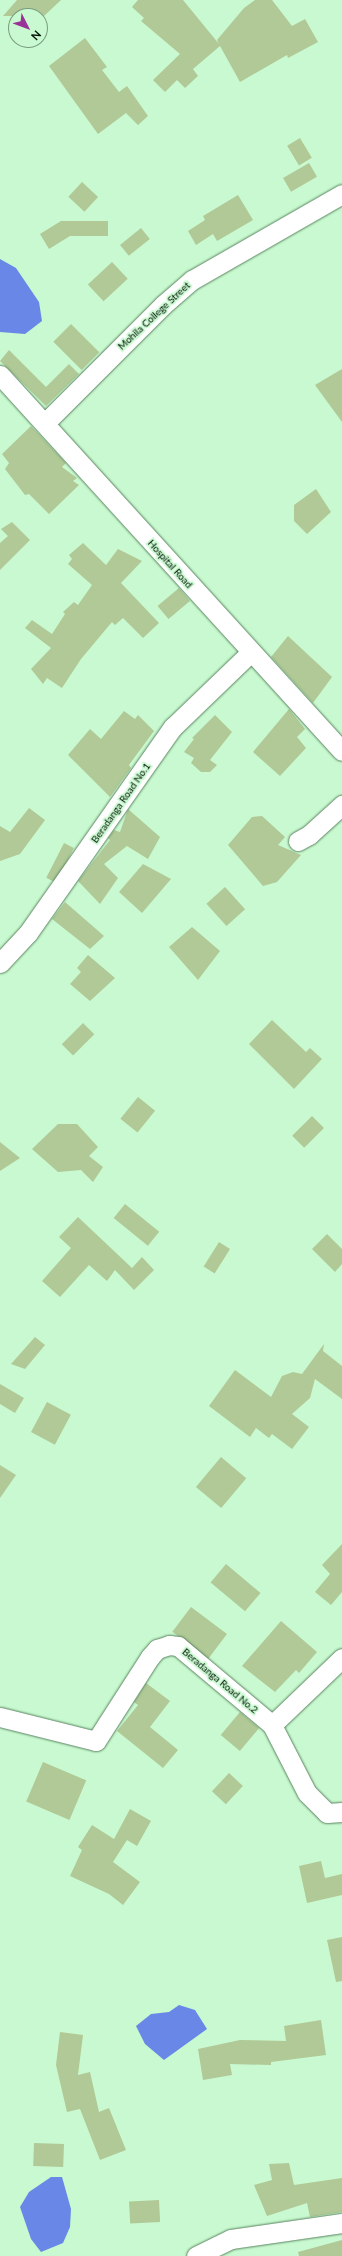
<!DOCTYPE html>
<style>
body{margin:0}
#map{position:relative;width:342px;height:2256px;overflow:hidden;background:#c9f9d0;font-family:Lato,sans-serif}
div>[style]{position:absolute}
.water>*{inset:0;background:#6987e7}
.building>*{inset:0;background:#b0c996;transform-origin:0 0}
.roads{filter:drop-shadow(0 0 1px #598460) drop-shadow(0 0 1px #598460)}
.minor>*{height:19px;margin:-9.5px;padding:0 9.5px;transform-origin:9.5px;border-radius:9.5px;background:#fff}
span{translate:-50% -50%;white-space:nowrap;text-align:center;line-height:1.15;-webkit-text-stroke:3.5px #c9f9d0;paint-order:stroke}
.street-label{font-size:10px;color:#021105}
.north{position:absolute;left:8px;top:8px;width:40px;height:40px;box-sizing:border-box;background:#c9f9d0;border:1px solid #799c7f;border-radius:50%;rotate:132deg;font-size:11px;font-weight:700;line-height:16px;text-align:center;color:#021105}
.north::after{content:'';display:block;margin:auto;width:14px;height:18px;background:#993397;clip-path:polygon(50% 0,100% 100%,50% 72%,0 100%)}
</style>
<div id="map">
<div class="water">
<div style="clip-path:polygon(0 259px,16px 268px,39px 302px,42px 321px,25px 334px,0 332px)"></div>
<div style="clip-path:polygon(179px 2005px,195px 2010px,207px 2029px,164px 2060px,145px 2044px,136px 2026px,151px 2014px,169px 2012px)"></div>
<div style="clip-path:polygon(51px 2177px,62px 2177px,71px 2209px,70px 2227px,63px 2243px,41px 2252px,31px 2239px,20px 2207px,29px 2192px)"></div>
</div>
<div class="building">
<div style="clip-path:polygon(17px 0,61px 0,44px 16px,3px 16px)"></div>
<div style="clip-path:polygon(138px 0,183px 0,219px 44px,217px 40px,244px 8px,255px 0,272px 0,292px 26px,305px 19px,318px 42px,288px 58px,287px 55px,240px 82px,220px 46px,193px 69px,198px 76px,185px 88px,177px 80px,165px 92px,153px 80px,180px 54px,141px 21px,144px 18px,132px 7px)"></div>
<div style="clip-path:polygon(85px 38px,107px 67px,102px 70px,119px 92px,127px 86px,148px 116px,138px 125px,126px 113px,98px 134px,49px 66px)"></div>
<div style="left:300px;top:138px;width:23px;height:15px;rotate:59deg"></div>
<div style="left:309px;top:163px;width:16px;height:30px;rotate:60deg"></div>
<div style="left:82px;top:182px;width:22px;height:20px;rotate:43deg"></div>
<div style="clip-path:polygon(238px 195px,253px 220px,217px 241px,213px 234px,196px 245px,188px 231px,205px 220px,203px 216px)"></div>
<div style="clip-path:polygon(61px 221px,108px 221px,108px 236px,70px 236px,49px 249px,40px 234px)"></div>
<div style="left:141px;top:228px;width:14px;height:27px;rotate:51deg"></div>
<div style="left:112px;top:262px;width:23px;height:33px;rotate:47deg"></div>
<div style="left:71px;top:324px;width:40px;height:25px;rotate:45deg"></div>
<div style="clip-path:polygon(9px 350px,46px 387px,69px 364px,79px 374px,46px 406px,0 361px)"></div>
<div style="clip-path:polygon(342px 369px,342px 422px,315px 385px)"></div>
<div style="clip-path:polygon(31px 426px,66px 463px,62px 467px,77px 478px,73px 481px,79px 485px,49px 514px,29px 494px,25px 495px,5px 469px,9px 463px,2px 454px)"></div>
<div style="clip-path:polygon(316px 489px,331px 512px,307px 534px,294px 521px,294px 505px)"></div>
<div style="clip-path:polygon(12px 522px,30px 540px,0 570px,0 543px,8px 536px,1px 529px)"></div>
<div style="clip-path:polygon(83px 543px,106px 565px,118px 549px,142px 561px,121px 583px,159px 623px,143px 638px,123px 618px,115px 625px,112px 622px,81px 659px,62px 688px,47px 678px,43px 684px,31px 669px,51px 648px,25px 628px,32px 620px,52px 634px,65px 614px,63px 612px,74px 602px,78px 605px,92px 585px,68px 564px,72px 559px,69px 555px)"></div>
<div style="left:179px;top:588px;width:17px;height:28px;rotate:50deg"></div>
<div style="clip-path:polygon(288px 636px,332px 677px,313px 703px,271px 657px)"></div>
<div style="clip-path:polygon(289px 709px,305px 729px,297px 737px,306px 748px,280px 776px,253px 752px)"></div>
<div style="clip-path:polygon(124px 711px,135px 719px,138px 715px,154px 731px,129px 765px,131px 768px,110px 797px,68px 755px,90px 729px,101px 739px)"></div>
<div style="clip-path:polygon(215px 715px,232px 732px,210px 760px,217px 765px,210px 772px,201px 772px,191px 763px,194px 758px,184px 752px,194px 739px,192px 738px)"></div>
<div style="clip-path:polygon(29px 808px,45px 820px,20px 854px,0 861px,0 826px,10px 832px)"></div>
<div style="clip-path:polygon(128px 809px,160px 837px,148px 859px,127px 846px,104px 864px,118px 878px,100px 904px,78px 881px,110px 840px,108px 838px,114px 830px,120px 832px)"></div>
<div style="clip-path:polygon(262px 816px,285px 837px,278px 845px,301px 855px,277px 882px,263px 886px,228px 845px,252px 817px)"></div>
<div style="left:64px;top:843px;width:11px;height:39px;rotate:27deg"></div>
<div style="clip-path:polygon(143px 864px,171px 879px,142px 913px,119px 892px)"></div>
<div style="left:225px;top:887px;width:30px;height:25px;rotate:48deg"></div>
<div style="clip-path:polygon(65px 902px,104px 936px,90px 949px,52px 919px)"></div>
<div style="clip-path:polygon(192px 927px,220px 951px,198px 980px,169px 947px)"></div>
<div style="clip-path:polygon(88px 955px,115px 978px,90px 1001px,70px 984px,81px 972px,77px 968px)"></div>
<div style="clip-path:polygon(272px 1020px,306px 1052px,310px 1048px,322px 1059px,294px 1089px,249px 1044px)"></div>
<div style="left:83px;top:1023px;width:16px;height:30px;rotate:45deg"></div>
<div style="left:138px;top:1097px;width:22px;height:28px;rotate:39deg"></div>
<div style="left:312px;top:1116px;width:17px;height:28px;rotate:45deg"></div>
<div style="clip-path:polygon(58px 1124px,77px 1124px,98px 1147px,89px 1156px,103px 1167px,93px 1182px,81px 1170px,58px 1172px,32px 1149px)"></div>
<div style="clip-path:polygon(0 1142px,20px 1158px,0 1171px)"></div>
<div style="left:125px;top:1204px;width:44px;height:18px;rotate:39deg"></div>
<div style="clip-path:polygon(78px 1217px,132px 1268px,142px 1257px,154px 1270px,134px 1290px,115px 1270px,107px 1281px,89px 1265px,60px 1297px,42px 1281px,71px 1248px,59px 1237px)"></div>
<div style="clip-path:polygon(327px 1234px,342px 1249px,342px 1264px,335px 1272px,312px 1249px)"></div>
<div style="left:219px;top:1242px;width:13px;height:29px;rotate:32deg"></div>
<div style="clip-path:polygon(35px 1337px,45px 1345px,25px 1369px,11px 1364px)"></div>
<div style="clip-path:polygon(324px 1344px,323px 1351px,342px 1366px,342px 1399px,315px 1379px,310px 1398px,292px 1414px,309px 1427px,292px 1449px,272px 1434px,269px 1438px,256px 1428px,250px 1437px,209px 1406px,235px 1370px,271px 1397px,282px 1376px,293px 1372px,302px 1374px)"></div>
<div style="clip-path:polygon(0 1384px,24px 1398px,15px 1413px,0 1404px)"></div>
<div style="left:47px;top:1402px;width:27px;height:34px;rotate:28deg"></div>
<div style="left:221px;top:1457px;width:33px;height:39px;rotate:40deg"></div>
<div style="clip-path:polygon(0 1465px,16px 1475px,0 1498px)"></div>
<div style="clip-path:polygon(342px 1544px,342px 1592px,331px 1605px,315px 1592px,330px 1574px,322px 1565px)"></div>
<div style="left:226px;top:1564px;width:45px;height:24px;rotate:40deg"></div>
<div style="left:191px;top:1607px;width:45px;height:31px;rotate:37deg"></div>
<div style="clip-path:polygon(281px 1621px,317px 1652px,299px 1673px,296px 1670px,275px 1692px,242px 1666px)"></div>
<div style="clip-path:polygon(146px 1683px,170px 1701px,150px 1727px,178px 1750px,163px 1768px,117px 1731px,138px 1705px,134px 1702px)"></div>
<div style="left:240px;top:1712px;width:25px;height:30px;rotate:40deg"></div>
<div style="left:43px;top:1762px;width:47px;height:43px;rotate:23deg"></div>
<div style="left:229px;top:1773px;width:19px;height:25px;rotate:43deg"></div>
<div style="clip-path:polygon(130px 1809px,151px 1821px,137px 1846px,127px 1840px,113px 1862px,140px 1882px,123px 1905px,109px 1894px,70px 1876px,82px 1850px,78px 1847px,92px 1825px,114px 1839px)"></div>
<div style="clip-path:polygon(321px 1861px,325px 1878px,342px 1874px,342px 1895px,307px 1903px,299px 1866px)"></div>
<div style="clip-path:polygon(342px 1937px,342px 1981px,336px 1982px,327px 1940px)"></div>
<div style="clip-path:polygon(321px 2020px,326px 2055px,271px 2062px,271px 2065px,230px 2064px,232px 2075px,203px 2080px,198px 2049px,240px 2040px,286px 2041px,284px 2026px)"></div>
<div style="clip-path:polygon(60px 2032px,83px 2035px,78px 2075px,90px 2072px,99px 2112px,109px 2108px,126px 2150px,100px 2160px,80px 2109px,67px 2112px,56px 2065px)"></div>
<div style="left:34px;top:2143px;width:30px;height:23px;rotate:2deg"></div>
<div style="clip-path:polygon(289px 2163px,294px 2185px,342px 2178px,342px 2212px,310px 2217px,307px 2203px,267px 2216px,254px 2185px,272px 2180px,269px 2164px)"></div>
<div style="left:159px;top:2200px;width:22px;height:30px;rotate:87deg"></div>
<div style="clip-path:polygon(342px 2240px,342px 2256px,299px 2256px,298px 2252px)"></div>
</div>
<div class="roads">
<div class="minor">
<div style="left:0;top:375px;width:508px;rotate:47.71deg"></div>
<div style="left:45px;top:423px;width:167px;rotate:-45deg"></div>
<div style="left:163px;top:305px;width:38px;rotate:-41deg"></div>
<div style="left:192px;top:280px;width:173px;rotate:-29.8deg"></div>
<div style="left:298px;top:841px;width:13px;rotate:-29deg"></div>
<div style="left:309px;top:835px;width:45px;rotate:-42.3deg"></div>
<div style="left:0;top:963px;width:41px;rotate:-47deg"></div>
<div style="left:28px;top:933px;width:252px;rotate:-54.9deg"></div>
<div style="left:173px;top:727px;width:108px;rotate:-43.9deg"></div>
<div style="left:0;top:1717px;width:99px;rotate:14deg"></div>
<div style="left:96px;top:1741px;width:100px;rotate:-57.3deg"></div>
<div style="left:150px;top:1657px;width:11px;rotate:-49deg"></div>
<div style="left:157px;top:1649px;width:13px;rotate:-18deg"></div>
<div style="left:169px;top:1645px;width:9px;rotate:6deg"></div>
<div style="left:178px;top:1646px;width:123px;rotate:40deg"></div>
<div style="left:272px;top:1725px;width:97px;rotate:-43.7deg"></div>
<div style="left:272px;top:1725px;width:76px;rotate:62.8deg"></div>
<div style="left:307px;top:1793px;width:28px;rotate:45deg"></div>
<div style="left:327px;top:1813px;width:15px;rotate:-4deg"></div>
<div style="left:196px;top:2256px;width:39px;rotate:-26deg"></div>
<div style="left:231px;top:2239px;width:112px;rotate:-8.2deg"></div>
</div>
</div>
<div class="street-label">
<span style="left:154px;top:316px;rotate:-43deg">Mohila College Street</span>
<span style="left:170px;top:564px;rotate:48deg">Hospital Road</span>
<span style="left:121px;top:803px;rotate:-55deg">Beradanga Road No.1</span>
<span style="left:220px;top:1681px;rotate:40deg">Beradanga Road No.2</span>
</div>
<div class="north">N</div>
</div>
